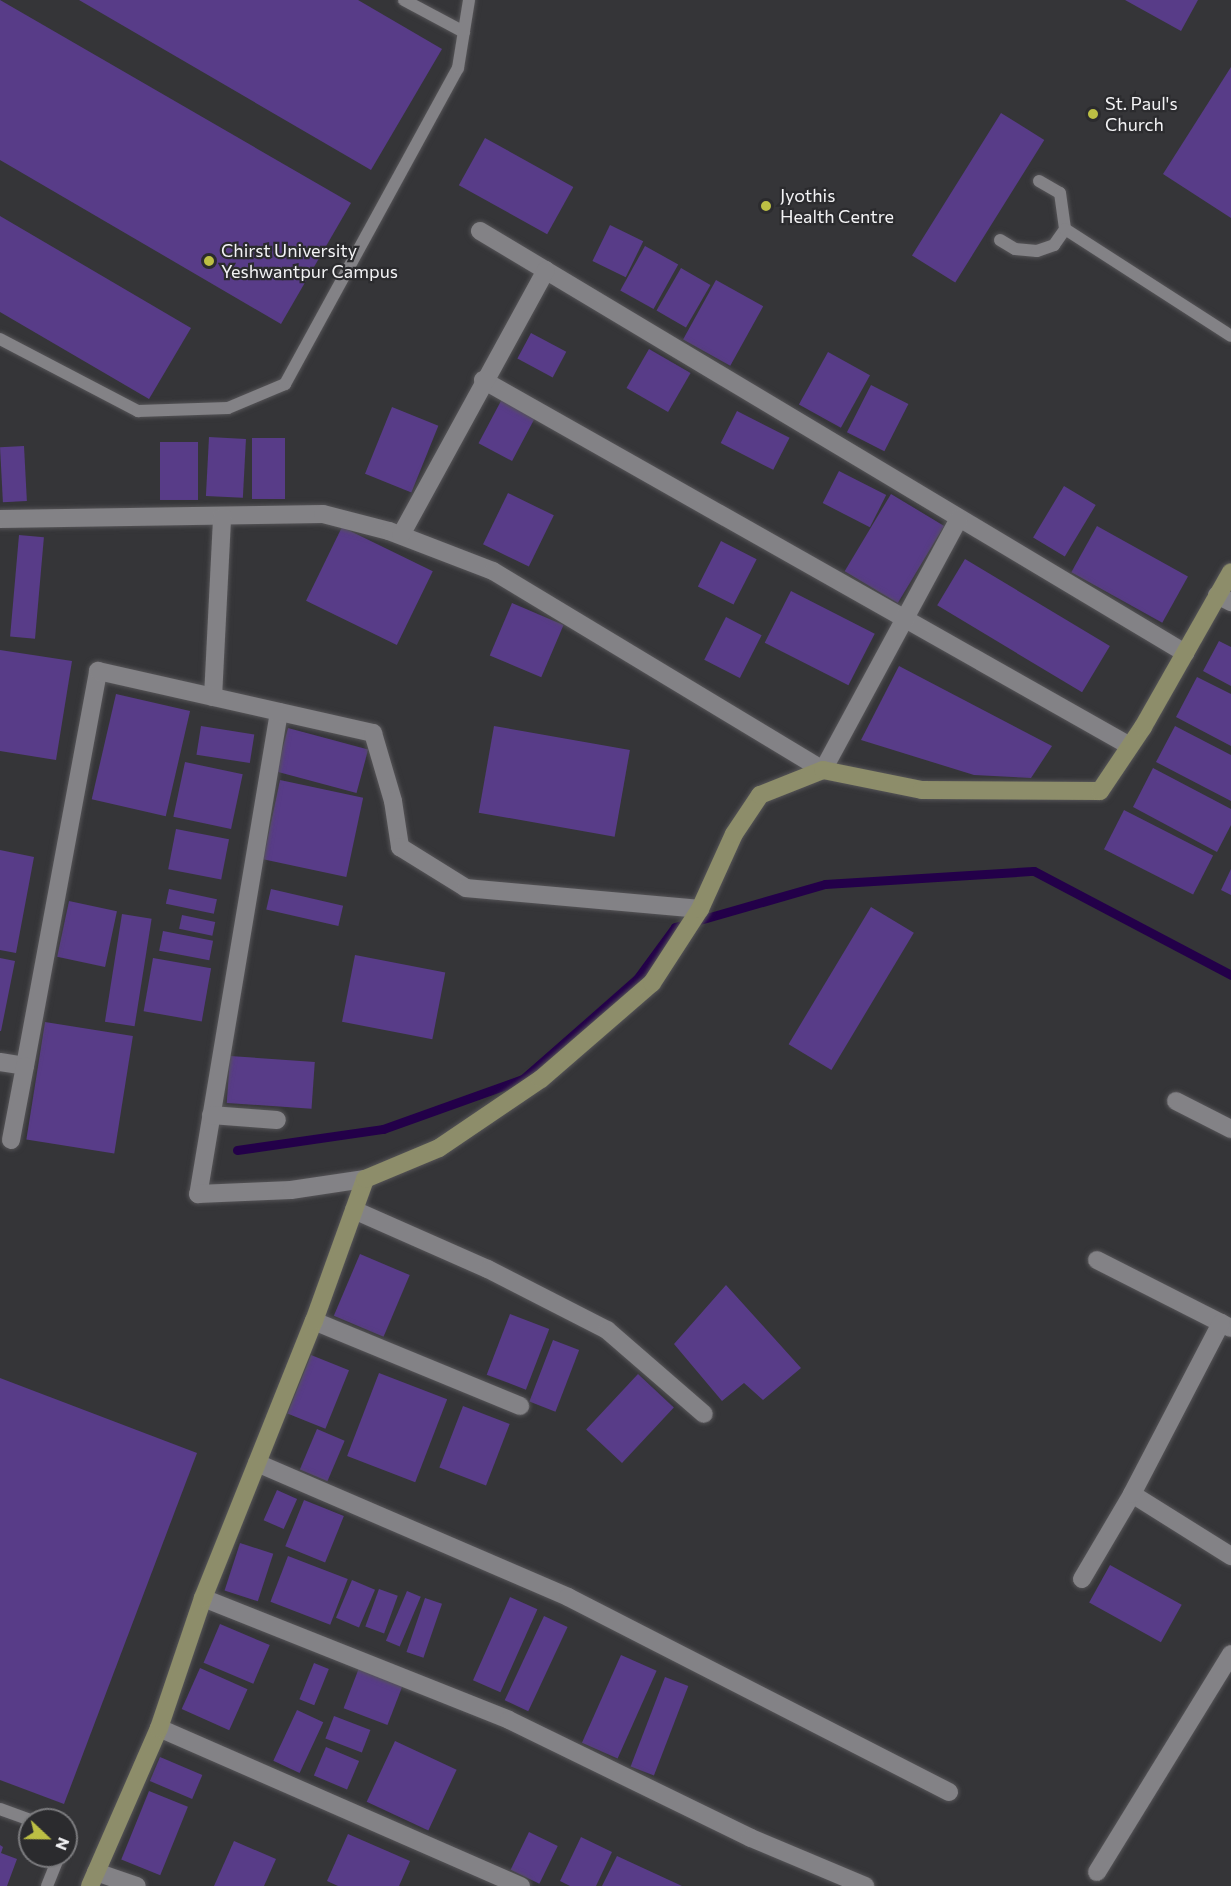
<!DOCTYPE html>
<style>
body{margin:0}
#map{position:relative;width:1231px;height:1886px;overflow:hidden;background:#353538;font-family:Commissioner,sans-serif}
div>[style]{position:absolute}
.stream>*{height:9px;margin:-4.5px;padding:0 4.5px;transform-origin:4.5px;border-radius:4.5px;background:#230049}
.building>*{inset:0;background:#583c88;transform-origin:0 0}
.roads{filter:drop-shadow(0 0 2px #555457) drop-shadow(0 0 2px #555457)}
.lane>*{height:12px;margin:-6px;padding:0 6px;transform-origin:6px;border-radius:6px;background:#838286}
.street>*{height:18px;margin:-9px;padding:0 9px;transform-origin:9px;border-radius:9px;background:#838286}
.secondary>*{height:18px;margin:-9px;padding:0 9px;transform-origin:9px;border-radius:9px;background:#8d8d6a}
.dots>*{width:16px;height:16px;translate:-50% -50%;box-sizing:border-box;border:3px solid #2b2b2e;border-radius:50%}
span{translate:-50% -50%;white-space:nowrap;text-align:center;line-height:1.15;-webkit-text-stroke:4.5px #2b2b2e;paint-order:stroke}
.poi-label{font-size:18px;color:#f3f3f5}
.left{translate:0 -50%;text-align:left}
.north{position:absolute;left:18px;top:1808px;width:60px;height:60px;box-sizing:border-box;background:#2b2b2e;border:2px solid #7b7b7e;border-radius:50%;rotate:112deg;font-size:16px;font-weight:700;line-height:24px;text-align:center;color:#f3f3f5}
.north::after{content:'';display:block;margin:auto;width:21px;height:27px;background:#bcbf44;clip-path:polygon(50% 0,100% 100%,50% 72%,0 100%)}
</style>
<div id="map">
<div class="stream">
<div style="left:237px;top:1150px;width:148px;rotate:-8.2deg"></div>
<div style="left:383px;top:1129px;width:149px;rotate:-19.7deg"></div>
<div style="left:523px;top:1079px;width:152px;rotate:-41.3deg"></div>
<div style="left:637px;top:979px;width:64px;rotate:-53.8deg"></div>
<div style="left:675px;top:927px;width:156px;rotate:-16deg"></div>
<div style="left:825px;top:884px;width:209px;rotate:-3.6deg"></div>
<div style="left:1034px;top:871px;width:223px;rotate:27.8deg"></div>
</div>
<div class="building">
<div style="clip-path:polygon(0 0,351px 203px,281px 324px,0 160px)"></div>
<div style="clip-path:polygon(79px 0,358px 0,442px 49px,371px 170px)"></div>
<div style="clip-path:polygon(1125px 0,1198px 0,1181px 31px)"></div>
<div style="clip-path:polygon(1231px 67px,1231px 218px,1163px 174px)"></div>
<div style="left:1001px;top:113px;width:51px;height:168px;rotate:32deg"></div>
<div style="left:485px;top:138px;width:101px;height:54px;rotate:29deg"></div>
<div style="clip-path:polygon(0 216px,191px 328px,149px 399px,0 312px)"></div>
<div style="left:610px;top:225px;width:37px;height:40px;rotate:26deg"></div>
<div style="left:645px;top:246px;width:38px;height:51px;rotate:29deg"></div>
<div style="left:681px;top:268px;width:34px;height:49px;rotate:30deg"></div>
<div style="left:716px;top:280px;width:54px;height:68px;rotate:29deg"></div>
<div style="left:531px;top:333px;width:40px;height:29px;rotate:28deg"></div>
<div style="left:649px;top:349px;width:48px;height:45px;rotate:30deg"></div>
<div style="left:828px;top:352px;width:48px;height:60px;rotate:29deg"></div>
<div style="left:871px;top:385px;width:42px;height:53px;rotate:27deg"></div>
<div style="left:502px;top:399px;width:38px;height:50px;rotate:28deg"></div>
<div style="left:392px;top:407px;width:50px;height:72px;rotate:22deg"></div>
<div style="left:737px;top:411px;width:59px;height:36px;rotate:27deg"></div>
<div style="left:209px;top:437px;width:37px;height:59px;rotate:3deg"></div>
<div style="left:252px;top:438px;width:33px;height:61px"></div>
<div style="left:160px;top:442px;width:38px;height:58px"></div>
<div style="left:24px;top:446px;width:55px;height:24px;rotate:87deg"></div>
<div style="left:839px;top:471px;width:53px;height:36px;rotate:27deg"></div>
<div style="left:1064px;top:486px;width:37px;height:60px;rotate:31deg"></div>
<div style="left:508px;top:493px;width:51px;height:57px;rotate:26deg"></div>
<div style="left:891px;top:494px;width:62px;height:90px;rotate:31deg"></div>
<div style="left:1097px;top:526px;width:104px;height:53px;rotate:29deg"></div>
<div style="left:342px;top:527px;width:101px;height:82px;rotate:26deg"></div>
<div style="left:19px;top:535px;width:25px;height:102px;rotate:5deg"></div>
<div style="left:721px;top:541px;width:40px;height:51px;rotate:27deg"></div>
<div style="left:965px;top:559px;width:169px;height:54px;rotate:31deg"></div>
<div style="left:791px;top:591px;width:94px;height:58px;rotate:27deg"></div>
<div style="left:512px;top:603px;width:56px;height:57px;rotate:23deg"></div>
<div style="left:726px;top:617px;width:40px;height:48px;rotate:27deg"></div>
<div style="clip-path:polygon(1219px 641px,1231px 647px,1231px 686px,1203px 671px)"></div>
<div style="clip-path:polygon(0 650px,72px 661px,56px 760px,0 751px)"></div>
<div style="clip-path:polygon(899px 666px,1052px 746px,1031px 778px,974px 775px,861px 740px)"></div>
<div style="clip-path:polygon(1197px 677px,1231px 694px,1231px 746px,1176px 717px)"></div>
<div style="left:116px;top:694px;width:76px;height:108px;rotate:13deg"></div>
<div style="left:201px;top:726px;width:54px;height:29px;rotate:9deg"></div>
<div style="left:494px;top:726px;width:138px;height:88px;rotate:10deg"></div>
<div style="clip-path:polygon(1175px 726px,1231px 755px,1231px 801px,1156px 762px)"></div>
<div style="left:288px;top:728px;width:83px;height:45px;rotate:15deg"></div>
<div style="left:185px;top:762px;width:59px;height:56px;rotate:12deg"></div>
<div style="clip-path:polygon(1153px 768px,1231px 809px,1231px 825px,1217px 852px,1133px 807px)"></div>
<div style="left:280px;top:780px;width:85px;height:81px;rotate:12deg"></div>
<div style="left:1124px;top:810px;width:100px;height:44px;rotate:27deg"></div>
<div style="left:176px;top:829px;width:54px;height:41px;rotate:11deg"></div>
<div style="clip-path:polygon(0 850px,34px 857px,16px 953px,0 950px)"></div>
<div style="clip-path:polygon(1231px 869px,1231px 895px,1221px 890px)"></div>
<div style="left:169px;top:889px;width:49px;height:15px;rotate:12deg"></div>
<div style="left:271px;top:889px;width:74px;height:21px;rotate:13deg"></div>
<div style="left:69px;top:901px;width:49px;height:57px;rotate:12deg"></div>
<div style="left:871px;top:907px;width:50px;height:160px;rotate:31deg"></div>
<div style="left:122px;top:914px;width:30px;height:109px;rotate:9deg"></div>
<div style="left:182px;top:915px;width:34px;height:14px;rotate:12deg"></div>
<div style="left:163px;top:931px;width:51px;height:20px;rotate:11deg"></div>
<div style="left:355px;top:955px;width:92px;height:68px;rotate:11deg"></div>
<div style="clip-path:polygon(0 958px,15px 961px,1px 1031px,0 1031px)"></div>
<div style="left:153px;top:958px;width:59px;height:54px;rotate:10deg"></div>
<div style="left:45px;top:1022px;width:89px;height:119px;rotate:9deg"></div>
<div style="left:230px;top:1056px;width:85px;height:47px;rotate:4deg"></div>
<div style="left:360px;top:1254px;width:54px;height:67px;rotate:23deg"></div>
<div style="clip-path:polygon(726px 1285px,801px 1368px,763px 1400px,744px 1383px,722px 1401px,674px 1344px)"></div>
<div style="left:510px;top:1314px;width:42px;height:65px;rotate:21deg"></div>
<div style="left:553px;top:1340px;width:28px;height:66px;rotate:21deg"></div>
<div style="left:311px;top:1355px;width:41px;height:63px;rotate:22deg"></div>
<div style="left:379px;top:1373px;width:73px;height:89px;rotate:21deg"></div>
<div style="left:638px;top:1374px;width:49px;height:76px;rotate:43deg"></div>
<div style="clip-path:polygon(0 1378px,197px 1453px,64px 1804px,0 1780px)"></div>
<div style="left:463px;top:1406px;width:50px;height:66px;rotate:21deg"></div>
<div style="left:317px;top:1429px;width:30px;height:44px;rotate:23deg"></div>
<div style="left:277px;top:1490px;width:22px;height:33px;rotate:24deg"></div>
<div style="left:304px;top:1500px;width:43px;height:50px;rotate:22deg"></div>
<div style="left:240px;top:1543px;width:35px;height:50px;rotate:18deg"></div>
<div style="left:288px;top:1556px;width:64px;height:49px;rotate:21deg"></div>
<div style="left:1110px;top:1565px;width:82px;height:43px;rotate:29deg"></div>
<div style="left:352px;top:1580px;width:25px;height:41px;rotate:23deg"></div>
<div style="left:379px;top:1589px;width:20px;height:40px;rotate:20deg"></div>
<div style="left:407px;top:1591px;width:15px;height:54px;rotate:23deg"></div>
<div style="left:510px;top:1597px;width:30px;height:91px;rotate:24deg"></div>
<div style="left:425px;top:1598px;width:18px;height:57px;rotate:19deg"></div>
<div style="left:544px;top:1616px;width:26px;height:93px;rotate:25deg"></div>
<div style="left:220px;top:1624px;width:54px;height:42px;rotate:23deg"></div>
<div style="left:621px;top:1655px;width:39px;height:96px;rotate:24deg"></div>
<div style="left:314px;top:1663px;width:16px;height:39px;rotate:22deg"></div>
<div style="left:200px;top:1668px;width:52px;height:45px;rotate:24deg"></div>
<div style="left:359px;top:1668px;width:47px;height:43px;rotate:21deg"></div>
<div style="left:665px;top:1677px;width:25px;height:96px;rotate:21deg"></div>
<div style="left:297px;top:1710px;width:29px;height:56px;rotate:25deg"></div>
<div style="left:334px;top:1716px;width:39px;height:24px;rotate:21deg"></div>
<div style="left:395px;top:1741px;width:68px;height:67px;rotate:25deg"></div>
<div style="left:326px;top:1747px;width:36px;height:31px;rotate:23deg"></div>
<div style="left:160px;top:1757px;width:46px;height:26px;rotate:23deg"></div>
<div style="left:149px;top:1791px;width:42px;height:74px;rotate:22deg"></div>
<div style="left:529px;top:1832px;width:32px;height:42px;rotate:26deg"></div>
<div style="clip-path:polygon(348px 1834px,410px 1861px,399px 1886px,338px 1886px,327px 1881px)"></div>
<div style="clip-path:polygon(581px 1837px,612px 1852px,596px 1886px,570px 1886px,560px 1881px)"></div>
<div style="clip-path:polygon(234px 1841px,276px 1859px,264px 1886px,214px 1886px)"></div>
<div style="clip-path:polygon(0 1845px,3px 1847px,1px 1853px,17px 1859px,7px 1886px,0 1886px)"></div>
<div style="clip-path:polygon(617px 1856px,682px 1886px,602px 1886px)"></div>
</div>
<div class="roads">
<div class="lane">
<div style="left:404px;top:0;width:68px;rotate:28.1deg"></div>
<div style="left:1039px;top:181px;width:24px;rotate:30deg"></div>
<div style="left:1060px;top:193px;width:36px;rotate:82deg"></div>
<div style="left:1000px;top:240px;width:17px;rotate:31deg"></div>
<div style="left:1015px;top:249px;width:22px;rotate:5deg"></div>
<div style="left:1037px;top:251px;width:18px;rotate:-19deg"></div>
<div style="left:1054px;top:245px;width:19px;rotate:-55deg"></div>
<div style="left:1065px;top:229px;width:197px;rotate:32.8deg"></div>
<div style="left:0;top:339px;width:156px;rotate:27.6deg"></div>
<div style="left:138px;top:411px;width:90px;rotate:-1.9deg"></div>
<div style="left:228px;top:408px;width:62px;rotate:-22.8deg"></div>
<div style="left:285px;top:384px;width:360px;rotate:-61.3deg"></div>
<div style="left:458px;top:68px;width:69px;rotate:-80.8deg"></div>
<div style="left:0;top:1809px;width:32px;rotate:20deg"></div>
<div style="left:66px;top:1834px;width:5px;rotate:90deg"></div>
<div style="left:47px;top:1886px;width:32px;rotate:-68deg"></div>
</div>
<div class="street">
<div style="left:480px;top:231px;width:822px;rotate:30.9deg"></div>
<div style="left:483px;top:380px;width:743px;rotate:29.5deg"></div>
<div style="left:0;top:519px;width:323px;rotate:-0.9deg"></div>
<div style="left:323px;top:514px;width:68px;rotate:14.4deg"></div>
<div style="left:389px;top:531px;width:111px;rotate:21deg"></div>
<div style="left:493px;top:571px;width:385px;rotate:31.1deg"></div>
<div style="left:823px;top:770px;width:286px;rotate:-61.6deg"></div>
<div style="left:401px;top:535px;width:302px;rotate:-61.3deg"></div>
<div style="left:1217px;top:595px;width:16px;rotate:27deg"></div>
<div style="left:213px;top:697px;width:180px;rotate:-87.1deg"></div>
<div style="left:279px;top:712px;width:489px;rotate:99.5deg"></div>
<div style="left:198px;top:1194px;width:93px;rotate:-2.5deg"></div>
<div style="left:291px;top:1190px;width:75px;rotate:-8.5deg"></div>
<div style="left:0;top:1062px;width:25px;rotate:9deg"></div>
<div style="left:25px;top:1066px;width:402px;rotate:-79.5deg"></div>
<div style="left:98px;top:671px;width:282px;rotate:12.7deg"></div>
<div style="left:373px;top:733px;width:71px;rotate:73.6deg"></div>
<div style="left:393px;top:801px;width:47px;rotate:81.3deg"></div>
<div style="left:400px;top:847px;width:78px;rotate:31.8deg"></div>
<div style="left:466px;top:888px;width:235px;rotate:5.1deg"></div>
<div style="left:1176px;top:1101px;width:62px;rotate:27deg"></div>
<div style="left:211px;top:1115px;width:66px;rotate:4.3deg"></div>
<div style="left:11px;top:1140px;width:75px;rotate:-79.3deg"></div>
<div style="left:354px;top:1210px;width:146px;rotate:23.8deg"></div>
<div style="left:488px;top:1269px;width:134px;rotate:27.1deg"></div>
<div style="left:607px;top:1330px;width:128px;rotate:40.9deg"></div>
<div style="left:1097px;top:1260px;width:150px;rotate:26.9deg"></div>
<div style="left:314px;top:1321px;width:223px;rotate:22.4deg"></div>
<div style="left:257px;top:1463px;width:339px;rotate:23.3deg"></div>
<div style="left:568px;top:1597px;width:428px;rotate:27.1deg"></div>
<div style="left:1132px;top:1494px;width:117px;rotate:32.1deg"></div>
<div style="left:1082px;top:1579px;width:99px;rotate:-59.5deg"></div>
<div style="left:1132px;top:1494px;width:193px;rotate:-62.5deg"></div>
<div style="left:203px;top:1598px;width:329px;rotate:21.7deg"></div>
<div style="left:509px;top:1720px;width:269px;rotate:26deg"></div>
<div style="left:751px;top:1838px;width:124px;rotate:22.8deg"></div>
<div style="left:159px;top:1728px;width:395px;rotate:23.6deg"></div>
<div style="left:96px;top:1872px;width:43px;rotate:18.9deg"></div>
<div style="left:1097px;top:1872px;width:256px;rotate:-58.4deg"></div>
</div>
<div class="secondary">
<div style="left:90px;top:1886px;width:172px;rotate:-66.4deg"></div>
<div style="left:159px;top:1728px;width:137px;rotate:-71.3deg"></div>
<div style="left:203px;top:1598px;width:298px;rotate:-68.2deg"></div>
<div style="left:314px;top:1321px;width:151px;rotate:-70.2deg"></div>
<div style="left:365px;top:1179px;width:80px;rotate:-22.7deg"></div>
<div style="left:439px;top:1148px;width:123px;rotate:-34.1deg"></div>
<div style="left:541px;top:1079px;width:147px;rotate:-40.9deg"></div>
<div style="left:652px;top:983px;width:88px;rotate:-57deg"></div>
<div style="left:700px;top:909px;width:82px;rotate:-65.6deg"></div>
<div style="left:734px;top:834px;width:47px;rotate:-56.3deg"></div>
<div style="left:760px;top:795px;width:68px;rotate:-21.6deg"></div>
<div style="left:823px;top:770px;width:101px;rotate:11.4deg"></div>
<div style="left:922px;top:790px;width:178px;rotate:0.3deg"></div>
<div style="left:1100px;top:791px;width:77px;rotate:-56.1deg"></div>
<div style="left:1143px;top:727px;width:178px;rotate:-60.4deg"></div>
</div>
</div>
<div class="dots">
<div style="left:1093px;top:114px;background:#bcbf44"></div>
<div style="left:766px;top:206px;background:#bcbf44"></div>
<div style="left:209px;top:261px;background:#bcbf44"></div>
</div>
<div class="poi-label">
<span class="left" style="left:1105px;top:114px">St. Paul's<br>Church</span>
<span class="left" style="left:780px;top:206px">Jyothis<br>Health Centre</span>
<span class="left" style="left:221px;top:261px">Chirst University<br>Yeshwantpur Campus</span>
</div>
<div class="north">N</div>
</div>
